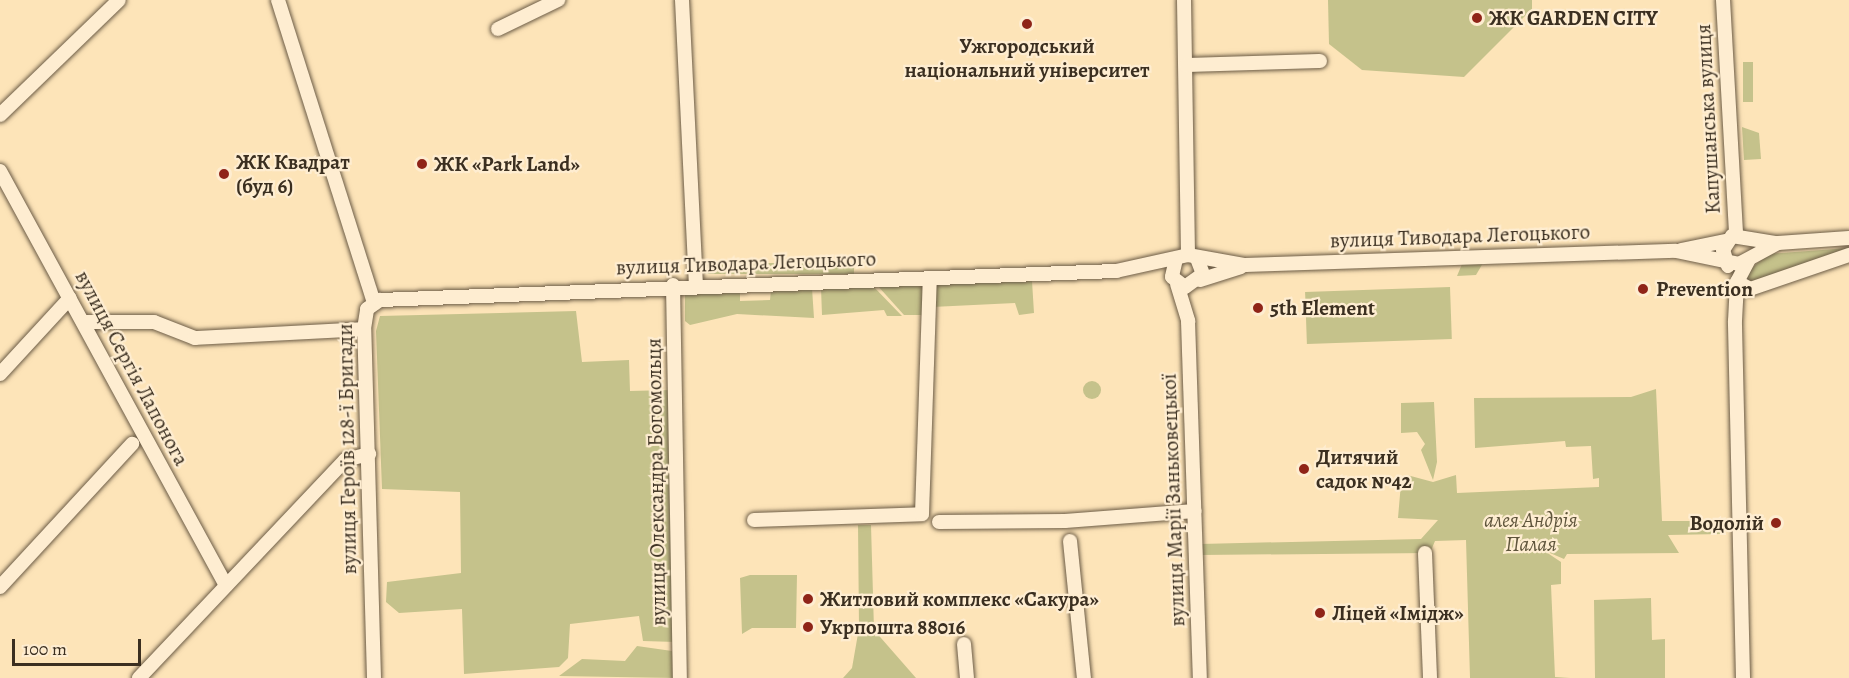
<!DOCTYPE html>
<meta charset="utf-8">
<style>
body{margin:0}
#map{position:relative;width:1849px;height:678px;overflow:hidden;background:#fde4b8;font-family:Alegreya,serif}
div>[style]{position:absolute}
.green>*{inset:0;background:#c5c28b;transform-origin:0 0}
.round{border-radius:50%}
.roads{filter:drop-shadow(0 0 2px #6c5c46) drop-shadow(0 0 2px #6c5c46)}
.minor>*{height:14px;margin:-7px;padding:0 7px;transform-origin:7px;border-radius:7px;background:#feedd1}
.dots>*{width:16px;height:16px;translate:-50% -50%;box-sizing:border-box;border:3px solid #feedd1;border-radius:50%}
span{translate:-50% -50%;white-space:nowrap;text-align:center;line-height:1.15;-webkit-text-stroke:4.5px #feedd1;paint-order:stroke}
.poi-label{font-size:21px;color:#3b2f20;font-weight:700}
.left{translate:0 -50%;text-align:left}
.right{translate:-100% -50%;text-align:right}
.street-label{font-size:21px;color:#3b2f20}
.park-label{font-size:21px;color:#5e543b;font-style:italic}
.scale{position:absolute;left:12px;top:639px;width:129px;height:27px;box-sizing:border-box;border:3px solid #3b2f20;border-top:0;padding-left:8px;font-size:18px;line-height:21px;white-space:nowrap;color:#3b2f20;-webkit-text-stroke:4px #feedd1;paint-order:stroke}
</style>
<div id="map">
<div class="green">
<div style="clip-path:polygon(1328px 0,1532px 0,1532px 9px,1464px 77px,1362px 70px,1329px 44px)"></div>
<div style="left:1743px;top:62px;width:10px;height:40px"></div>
<div style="clip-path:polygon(1742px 127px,1759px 133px,1761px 159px,1744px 160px)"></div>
<div style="clip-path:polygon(1849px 248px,1755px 283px,1746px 282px,1748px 272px,1767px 254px)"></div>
<div style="left:854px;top:263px;width:11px;height:150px;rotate:90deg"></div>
<div style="clip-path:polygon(1483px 263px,1476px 275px,1457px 276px,1462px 264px)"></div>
<div style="clip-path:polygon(1032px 281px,1034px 313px,1019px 315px,1015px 303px,932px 307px,935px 284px)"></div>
<div style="clip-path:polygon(923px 283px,922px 315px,904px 315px,877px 285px)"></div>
<div style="clip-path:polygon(872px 285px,902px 316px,887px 316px,884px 310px,822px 315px,821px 288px)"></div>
<div style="left:1450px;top:287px;width:52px;height:145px;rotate:88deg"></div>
<div style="clip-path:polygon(812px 288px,814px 318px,737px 314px,690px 325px,685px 321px,685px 292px,740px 291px,740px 301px,770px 300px,771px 290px)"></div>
<div style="clip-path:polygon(576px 311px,582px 362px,629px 360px,630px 391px,670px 390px,676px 642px,643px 641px,639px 616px,570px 624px,568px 658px,559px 667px,464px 674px,462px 609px,399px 613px,386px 602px,387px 582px,461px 573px,460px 492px,382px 489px,376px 331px,380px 316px)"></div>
<div class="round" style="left:1083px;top:381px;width:18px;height:18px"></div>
<div style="clip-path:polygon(1656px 389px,1662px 521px,1721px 521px,1722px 534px,1668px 535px,1679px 553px,1567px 554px,1564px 559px,1543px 550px,1561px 562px,1561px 584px,1551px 585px,1555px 677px,1570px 678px,1470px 678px,1466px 540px,1435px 541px,1430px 553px,1200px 555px,1200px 544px,1421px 539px,1438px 520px,1398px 518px,1401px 483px,1407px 475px,1433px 482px,1456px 475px,1457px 493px,1599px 487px,1599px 478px,1593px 479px,1591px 446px,1566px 447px,1565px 441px,1475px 448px,1474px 398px,1631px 397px)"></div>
<div style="clip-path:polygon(1434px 402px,1437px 462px,1433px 480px,1421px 450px,1425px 444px,1417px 432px,1401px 433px,1401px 403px)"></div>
<div style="clip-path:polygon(858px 525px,871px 525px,874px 630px,916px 678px,843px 678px,852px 668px,859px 628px)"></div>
<div style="clip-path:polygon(750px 575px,797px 575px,796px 628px,752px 628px,742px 634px,740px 578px)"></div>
<div style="clip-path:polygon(1651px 598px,1652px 640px,1665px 639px,1665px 678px,1595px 678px,1594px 600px)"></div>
<div style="clip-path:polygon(637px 646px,672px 651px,676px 678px,559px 676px,582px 659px,625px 661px)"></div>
</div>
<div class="roads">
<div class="minor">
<div style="left:278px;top:0;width:318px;rotate:72.4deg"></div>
<div style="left:682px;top:0;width:284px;rotate:87.2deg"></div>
<div style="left:1184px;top:0;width:255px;rotate:89.1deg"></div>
<div style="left:1723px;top:0;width:235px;rotate:86.8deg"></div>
<div style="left:498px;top:29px;width:67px;rotate:-25.8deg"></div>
<div style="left:1186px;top:65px;width:134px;rotate:-1.7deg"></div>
<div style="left:0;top:115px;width:165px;rotate:-44deg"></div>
<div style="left:0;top:171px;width:472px;rotate:61.4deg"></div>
<div style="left:1681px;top:250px;width:46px;rotate:-11.3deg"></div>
<div style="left:1176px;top:259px;width:18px;rotate:103deg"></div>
<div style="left:1172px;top:277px;width:16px;rotate:38deg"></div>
<div style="left:1185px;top:287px;width:22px;rotate:-36deg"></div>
<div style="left:1203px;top:274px;width:17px;rotate:-111deg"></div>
<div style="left:1728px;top:266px;width:17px;rotate:-107deg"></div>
<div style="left:1723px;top:250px;width:17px;rotate:-57deg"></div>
<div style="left:1732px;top:236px;width:45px;rotate:9deg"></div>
<div style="left:1200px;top:280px;width:43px;rotate:-17.6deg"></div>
<div style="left:1737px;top:282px;width:15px;rotate:28deg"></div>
<div style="left:1750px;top:289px;width:105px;rotate:-19deg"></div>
<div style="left:1177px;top:284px;width:39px;rotate:73deg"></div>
<div style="left:1188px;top:321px;width:357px;rotate:88.1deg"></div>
<div style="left:673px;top:285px;width:393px;rotate:89deg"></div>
<div style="left:83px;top:322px;width:71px"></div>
<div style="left:154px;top:322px;width:44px;rotate:21.3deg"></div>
<div style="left:195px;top:338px;width:169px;rotate:-3deg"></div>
<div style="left:0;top:374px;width:103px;rotate:-47.4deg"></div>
<div style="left:754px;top:520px;width:168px;rotate:-2deg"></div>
<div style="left:922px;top:514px;width:236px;rotate:-88.1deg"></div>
<div style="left:939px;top:522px;width:126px;rotate:-0.5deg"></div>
<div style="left:1065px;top:521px;width:130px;rotate:-4.4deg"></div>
<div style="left:1070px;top:541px;width:138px;rotate:84.2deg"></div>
<div style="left:1425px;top:553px;width:125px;rotate:87.7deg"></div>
<div style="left:0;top:587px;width:195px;rotate:-47.3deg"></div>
<div style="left:964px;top:644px;width:34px;rotate:85deg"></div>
<div style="left:139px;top:678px;width:300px;rotate:-46.6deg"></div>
<div style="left:345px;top:460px;width:25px;rotate:-14deg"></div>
<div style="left:374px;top:678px;width:349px;rotate:-91.6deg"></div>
<div style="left:364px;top:329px;width:20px;rotate:-81deg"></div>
<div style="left:367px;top:309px;width:16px;rotate:-35deg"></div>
<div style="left:380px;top:300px;width:737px;rotate:-2.26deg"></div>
<div style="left:1116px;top:271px;width:74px;rotate:-12.5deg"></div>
<div style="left:1188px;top:255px;width:58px;rotate:10deg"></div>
<div style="left:1245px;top:265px;width:431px;rotate:-1.9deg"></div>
<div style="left:1676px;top:251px;width:64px;rotate:11.7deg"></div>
<div style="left:1739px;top:264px;width:44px;rotate:-28.3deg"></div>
<div style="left:1778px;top:243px;width:71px;rotate:-4deg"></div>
<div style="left:1743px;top:678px;width:357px;rotate:-91.3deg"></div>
<div style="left:1735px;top:321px;width:39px;rotate:-87deg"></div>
<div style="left:1737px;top:282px;width:24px;rotate:-62deg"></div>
</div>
</div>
<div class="dots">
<div style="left:1477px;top:18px;background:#8f2418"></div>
<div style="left:1027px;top:24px;background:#8f2418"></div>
<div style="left:422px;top:164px;background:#8f2418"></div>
<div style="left:224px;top:174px;background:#8f2418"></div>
<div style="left:1643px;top:289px;background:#8f2418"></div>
<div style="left:1258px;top:308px;background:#8f2418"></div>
<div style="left:1304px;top:469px;background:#8f2418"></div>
<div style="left:1776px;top:523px;background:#8f2418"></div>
<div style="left:808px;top:599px;background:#8f2418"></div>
<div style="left:1320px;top:613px;background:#8f2418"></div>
<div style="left:808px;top:627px;background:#8f2418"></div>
</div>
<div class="poi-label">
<span class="left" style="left:1489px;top:18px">ЖК GARDEN CITY</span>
<span style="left:1027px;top:58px">Ужгородський<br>національний університет</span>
<span class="left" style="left:236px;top:174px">ЖК Квадрат<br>(буд 6)</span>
<span class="left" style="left:434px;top:164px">ЖК «Park Land»</span>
<span class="left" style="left:1656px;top:289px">Prevention</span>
<span class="left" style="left:1270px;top:308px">5th Element</span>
<span class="left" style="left:1316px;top:469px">Дитячий<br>садок №42</span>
<span class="right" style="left:1764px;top:523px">Водолій</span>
<span class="left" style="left:820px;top:599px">Житловий комплекс «Сакура»</span>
<span class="left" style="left:1332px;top:613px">Ліцей «Імідж»</span>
<span class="left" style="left:820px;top:627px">Укрпошта 88016</span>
</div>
<div class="street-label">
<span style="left:1708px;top:119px;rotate:-93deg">Капушанська вулиця</span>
<span style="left:1460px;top:236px;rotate:-2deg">вулиця Тиводара Легоцького</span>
<span style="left:746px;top:263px;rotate:-2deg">вулиця Тиводара Легоцького</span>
<span style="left:132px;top:368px;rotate:62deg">вулиця Сергія Лапонога</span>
<span style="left:347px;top:449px;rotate:-91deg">вулиця Героїв 128-ї Бригади</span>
<span style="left:656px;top:482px;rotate:-91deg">вулиця Олександра Богомольця</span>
<span style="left:1173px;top:500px;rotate:-92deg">вулиця Марії Заньковецької</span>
</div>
<div class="park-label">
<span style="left:1531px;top:532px">алея Андрія<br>Палая</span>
</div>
<div class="scale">100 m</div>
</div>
